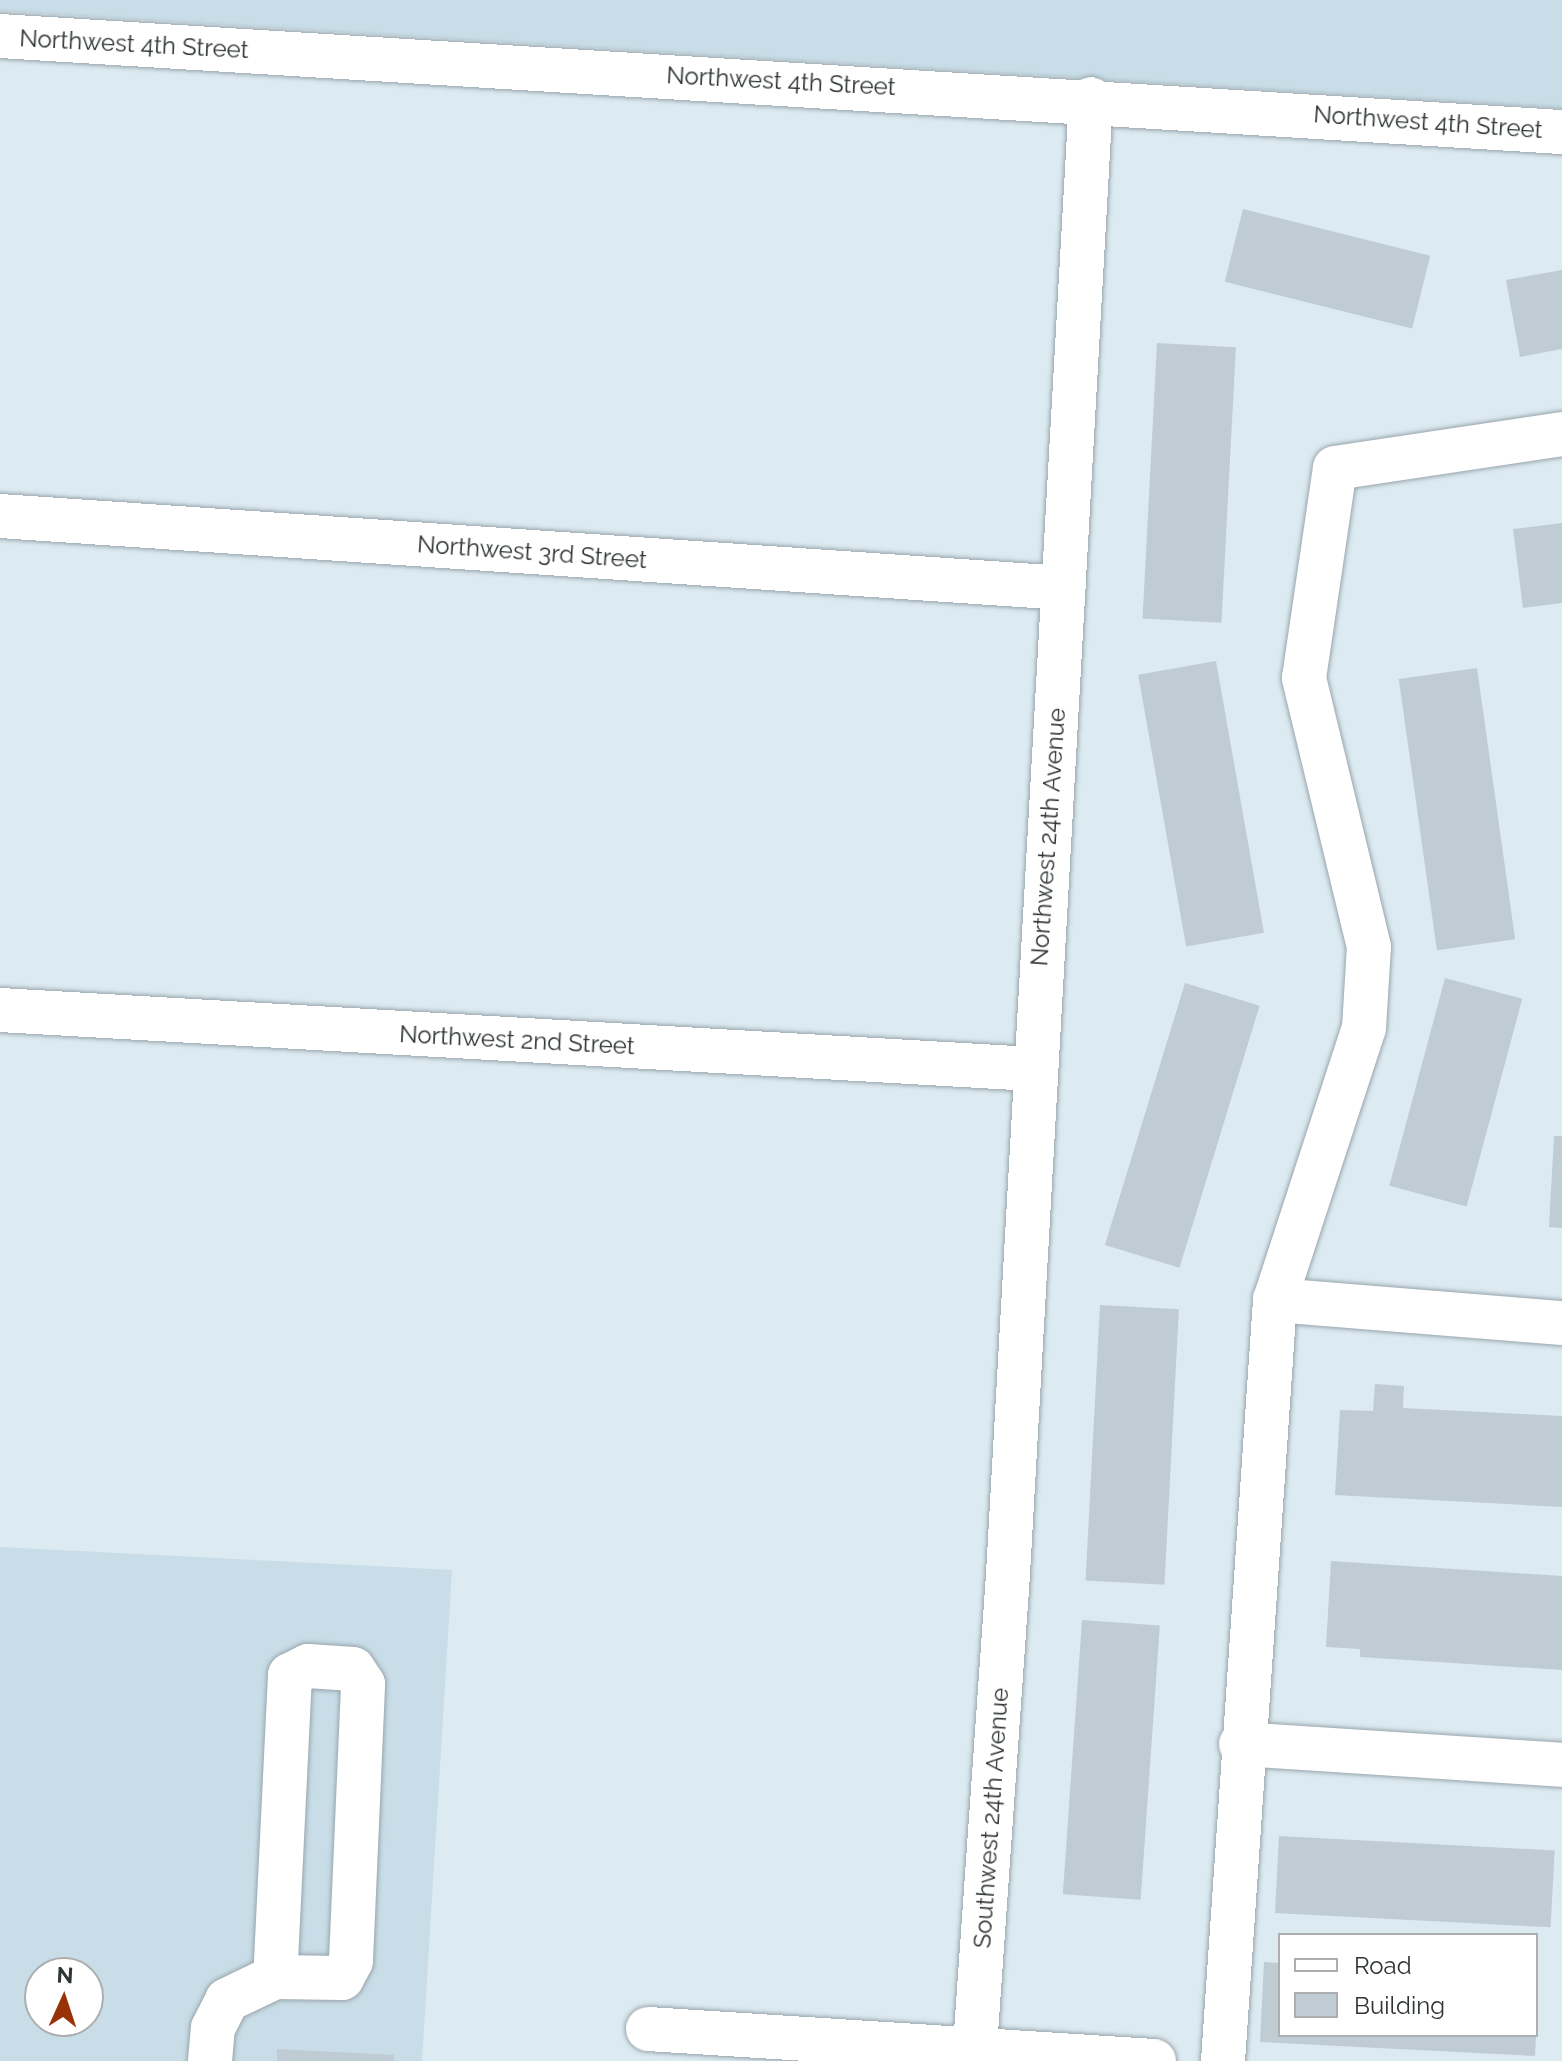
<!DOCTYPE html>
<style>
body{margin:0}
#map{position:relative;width:1562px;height:2061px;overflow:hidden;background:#dceaf1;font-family:Raleway,sans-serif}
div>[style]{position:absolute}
.built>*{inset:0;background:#c8dde7}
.building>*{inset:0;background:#bfccd4;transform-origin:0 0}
.roads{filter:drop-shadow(0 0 2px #99a5ac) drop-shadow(0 0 2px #99a5ac)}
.minor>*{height:44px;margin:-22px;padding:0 22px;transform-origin:22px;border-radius:22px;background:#fff}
span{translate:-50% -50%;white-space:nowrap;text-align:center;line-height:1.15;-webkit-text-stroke:6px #fff;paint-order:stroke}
.street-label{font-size:24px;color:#2f3436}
.legend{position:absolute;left:1278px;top:1933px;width:260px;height:104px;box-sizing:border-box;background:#fff;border:2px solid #acaeaf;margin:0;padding:10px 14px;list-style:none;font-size:24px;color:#2f3436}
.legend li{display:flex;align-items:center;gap:16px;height:40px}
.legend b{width:40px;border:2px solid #acaeaf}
.north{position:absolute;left:24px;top:1957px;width:80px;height:80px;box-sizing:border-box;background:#fff;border:2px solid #acaeaf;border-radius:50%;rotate:3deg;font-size:22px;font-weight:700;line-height:32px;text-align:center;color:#2f3436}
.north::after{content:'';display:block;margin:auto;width:28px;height:36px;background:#983207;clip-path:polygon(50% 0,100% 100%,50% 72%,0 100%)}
</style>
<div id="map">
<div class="built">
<div style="clip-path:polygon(0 0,1562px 0,1562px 108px,0 11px)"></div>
<div style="clip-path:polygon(evenodd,0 1547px,452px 1570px,422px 2061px,0 2061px,0 1547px,40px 1973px,88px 1973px,88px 2021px,40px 2021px,40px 1973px)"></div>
</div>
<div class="building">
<div style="left:1243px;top:209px;width:193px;height:75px;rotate:14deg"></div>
<div style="clip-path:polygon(1562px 270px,1562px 349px,1520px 357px,1506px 280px)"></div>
<div style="left:1157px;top:343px;width:79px;height:276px;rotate:3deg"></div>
<div style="clip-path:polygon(1562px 523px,1562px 603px,1523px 608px,1513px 529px)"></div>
<div style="left:1216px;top:661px;width:276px;height:79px;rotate:80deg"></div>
<div style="left:1477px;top:668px;width:274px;height:79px;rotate:82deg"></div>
<div style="left:1445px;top:978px;width:80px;height:215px;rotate:15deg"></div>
<div style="left:1185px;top:983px;width:78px;height:274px;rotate:17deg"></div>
<div style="clip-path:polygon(1554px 1136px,1562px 1136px,1562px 1228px,1549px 1227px)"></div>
<div style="left:1100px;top:1305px;width:79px;height:276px;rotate:3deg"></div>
<div style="clip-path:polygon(1375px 1384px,1404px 1386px,1403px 1408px,1562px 1416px,1562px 1507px,1335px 1495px,1340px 1410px,1373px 1411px)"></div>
<div style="clip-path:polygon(1331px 1561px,1562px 1576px,1562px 1670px,1360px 1657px,1360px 1649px,1326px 1647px)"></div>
<div style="left:1082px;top:1620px;width:78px;height:275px;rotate:4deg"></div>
<div style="left:1279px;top:1836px;width:276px;height:77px;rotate:3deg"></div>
<div style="clip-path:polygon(1264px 1962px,1280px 1963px,1280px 2035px,1536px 2035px,1535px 2056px,1260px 2042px)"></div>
<div style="clip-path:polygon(277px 2049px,394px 2055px,394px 2061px,277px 2061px)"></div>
</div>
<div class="roads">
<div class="minor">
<div style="left:0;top:36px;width:1565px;rotate:3.52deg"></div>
<div style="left:0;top:516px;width:1066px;rotate:3.87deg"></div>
<div style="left:0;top:1010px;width:1036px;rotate:3.27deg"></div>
<div style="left:1275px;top:1300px;width:288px;rotate:4.6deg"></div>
<div style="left:1241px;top:1744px;width:322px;rotate:3.7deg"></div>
<div style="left:648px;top:2029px;width:507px;rotate:3.62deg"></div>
<div style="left:210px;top:2061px;width:33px;rotate:-85deg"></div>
<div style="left:213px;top:2028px;width:31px;rotate:-63deg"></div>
<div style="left:227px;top:2000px;width:53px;rotate:-25.6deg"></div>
<div style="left:275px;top:1977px;width:67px;rotate:0.9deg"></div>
<div style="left:342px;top:1978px;width:19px;rotate:-62deg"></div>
<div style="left:351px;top:1961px;width:277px;rotate:-87.5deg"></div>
<div style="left:363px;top:1684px;width:18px;rotate:-124deg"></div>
<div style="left:353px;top:1669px;width:45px;rotate:-176.2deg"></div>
<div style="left:308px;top:1666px;width:20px;rotate:153deg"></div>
<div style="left:290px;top:1675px;width:302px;rotate:92.8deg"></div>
<div style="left:974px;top:2061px;width:488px;rotate:-86deg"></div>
<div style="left:1008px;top:1574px;width:1477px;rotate:-86.78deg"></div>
<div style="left:1223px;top:2061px;width:763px;rotate:-86.09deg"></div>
<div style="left:1275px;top:1300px;width:286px;rotate:-71.9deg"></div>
<div style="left:1364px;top:1028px;width:81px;rotate:-86.5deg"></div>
<div style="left:1369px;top:947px;width:277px;rotate:-103.6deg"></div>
<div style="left:1304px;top:678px;width:212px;rotate:-81.6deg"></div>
<div style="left:1335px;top:468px;width:230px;rotate:-8.5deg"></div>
</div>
</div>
<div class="street-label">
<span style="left:134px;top:44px;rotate:3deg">Northwest 4th Street</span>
<span style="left:781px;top:81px;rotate:3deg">Northwest 4th Street</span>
<span style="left:1428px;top:122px;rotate:4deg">Northwest 4th Street</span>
<span style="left:532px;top:552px;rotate:4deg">Northwest 3rd Street</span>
<span style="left:1048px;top:837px;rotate:-86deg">Northwest 24th Avenue</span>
<span style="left:517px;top:1040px;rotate:3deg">Northwest 2nd Street</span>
<span style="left:991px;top:1818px;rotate:-86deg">Southwest 24th Avenue</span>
</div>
<ul class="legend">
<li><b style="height:10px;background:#fff"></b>Road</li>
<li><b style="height:22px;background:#bfccd4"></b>Building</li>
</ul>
<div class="north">N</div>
</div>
